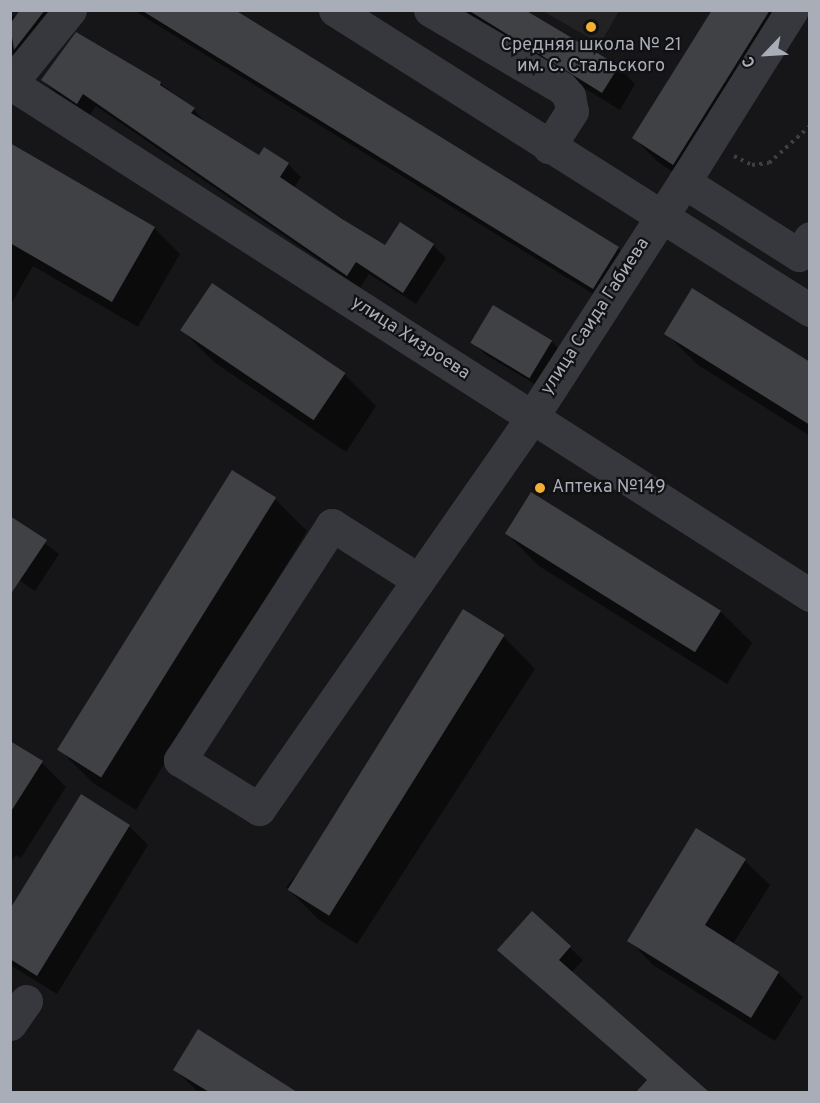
<!DOCTYPE html>
<meta charset="utf-8">
<style>
body{margin:0}
#map{position:relative;width:820px;height:1103px;overflow:hidden;background:#161618;font-family:Overpass,sans-serif}
div>[style]{position:absolute}
.built>*{inset:0;background:#222225}
.shadow>*{inset:0;background:#0007}
.building>*{inset:0;background:#404145;transform-origin:0 0}
.path>*{height:4px;margin-top:-2px;transform-origin:0;background:repeating-linear-gradient(90deg,#3d3f44 0 3px,transparent 0 7.5px)}
.minor>*{height:33px;margin:-16.5px;padding:0 16.5px;transform-origin:16.5px;border-radius:16.5px;background:#37383d}
.dots>*{width:16px;height:16px;translate:-50% -50%;box-sizing:border-box;border:3px solid #111113;border-radius:50%}
span{translate:-50% -50%;white-space:nowrap;text-align:center;line-height:1.15;-webkit-text-stroke:4.5px #111113;paint-order:stroke}
.poi-label{font-size:18px;color:#a8adb8}
.left{translate:0 -50%;text-align:left}
.street-label{font-size:18px;color:#a8adb8}
.frame{position:absolute;inset:0;border:12px solid #a8adb8;pointer-events:none}
.north{position:absolute;left:736px;top:24px;width:60px;height:60px;-webkit-text-stroke:4px #111113;paint-order:stroke;rotate:245deg;font-size:16px;font-weight:700;line-height:24px;text-align:center;color:#a8adb8}
.north::after{content:'';display:block;margin:auto;width:21px;height:27px;background:#a8adb8;clip-path:polygon(50% 0,100% 100%,50% 72%,0 100%)}
</style>
<div id="map">
<div class="built">
<div style="clip-path:polygon(543px 11px,619px 11px,600px 44px)"></div>
</div>
<div class="shadow">
<div style="clip-path:polygon(22px 10px,80px 10px,32px 67px,10px 52px,10px 14px,17px 18px)"></div>
<div style="clip-path:polygon(133px 10px,232px 10px,618px 248px,636px 266px,611px 305px)"></div>
<div style="clip-path:polygon(456px 10px,522px 10px,618px 67px,635px 84px,620px 110px)"></div>
<div style="clip-path:polygon(714px 10px,810px 12px,697px 188px,658px 162px,634px 138px)"></div>
<div style="clip-path:polygon(77px 34px,161px 84px,194px 109px,205px 123px,260px 157px,288px 164px,301px 177px,294px 188px,341px 221px,386px 247px,433px 245px,446px 258px,416px 304px,369px 274px,360px 288px,96px 106px,90px 115px,56px 93px,43px 80px)"></div>
<div style="clip-path:polygon(10px 145px,154px 228px,180px 254px,138px 327px,33px 266px,10px 306px)"></div>
<div style="clip-path:polygon(182px 330px,344px 374px,376px 406px,346px 452px,214px 362px)"></div>
<div style="clip-path:polygon(666px 333px,810px 364px,810px 436px,698px 365px)"></div>
<div style="clip-path:polygon(551px 341px,564px 354px,543px 389px,486px 355px,473px 343px)"></div>
<div style="clip-path:polygon(275px 499px,307px 531px,136px 810px,93px 783px,61px 751px)"></div>
<div style="clip-path:polygon(16px 521px,59px 554px,35px 591px,10px 574px)"></div>
<div style="clip-path:polygon(507px 534px,720px 611px,752px 643px,727px 684px,539px 566px)"></div>
<div style="clip-path:polygon(503px 636px,535px 669px,357px 944px,318px 919px,286px 887px)"></div>
<div style="clip-path:polygon(10px 743px,42px 763px,66px 787px,21px 858px,16px 855px,10px 863px)"></div>
<div style="clip-path:polygon(129px 826px,148px 845px,57px 994px,10px 965px,10px 912px)"></div>
<div style="clip-path:polygon(697px 830px,745px 861px,770px 885px,733px 944px,778px 973px,803px 997px,775px 1041px,653px 965px,629px 940px)"></div>
<div style="clip-path:polygon(532px 913px,583px 960px,571px 973px,706px 1092px,654px 1092px,645px 1084px,648px 1081px,499px 950px)"></div>
<div style="clip-path:polygon(199px 1031px,294px 1092px,198px 1092px,175px 1069px)"></div>
</div>
<div class="building">
<div style="clip-path:polygon(20px 10px,45px 10px,14px 50px,10px 24px)"></div>
<div style="clip-path:polygon(141px 10px,235px 10px,619px 247px,593px 289px)"></div>
<div style="clip-path:polygon(468px 10px,525px 10px,619px 66px,602px 93px)"></div>
<div style="clip-path:polygon(712px 10px,770px 10px,673px 165px,632px 138px)"></div>
<div style="clip-path:polygon(76px 32px,161px 82px,160px 85px,195px 108px,191px 113px,259px 155px,264px 147px,289px 163px,280px 177px,342px 219px,385px 245px,400px 222px,434px 244px,403px 293px,356px 262px,347px 276px,83px 94px,77px 104px,41px 80px)"></div>
<div style="clip-path:polygon(10px 143px,155px 227px,112px 302px,10px 243px)"></div>
<div style="left:212px;top:283px;width:161px;height:57px;rotate:34deg"></div>
<div style="clip-path:polygon(692px 288px,810px 362px,810px 425px,664px 334px)"></div>
<div style="left:493px;top:305px;width:69px;height:44px;rotate:31deg"></div>
<div style="left:232px;top:470px;width:52px;height:330px;rotate:32deg"></div>
<div style="left:531px;top:492px;width:224px;height:49px;rotate:32deg"></div>
<div style="clip-path:polygon(10px 516px,47px 540px,10px 595px)"></div>
<div style="left:463px;top:609px;width:49px;height:331px;rotate:32deg"></div>
<div style="clip-path:polygon(10px 741px,43px 761px,10px 813px)"></div>
<div style="clip-path:polygon(81px 794px,130px 825px,37px 976px,10px 959px,10px 909px)"></div>
<div style="clip-path:polygon(696px 828px,746px 859px,705px 925px,779px 972px,751px 1018px,627px 941px)"></div>
<div style="clip-path:polygon(532px 911px,571px 946px,559px 960px,709px 1092px,636px 1092px,647px 1080px,497px 950px)"></div>
<div style="clip-path:polygon(198px 1029px,297px 1092px,209px 1092px,173px 1070px)"></div>
</div>
<div class="path">
<div style="left:734px;top:156px;width:20px;rotate:27deg"></div>
<div style="left:752px;top:165px;width:17px;rotate:-7deg"></div>
<div style="left:769px;top:163px;width:55px;rotate:-42.1deg"></div>
</div>
<div class="minor">
<div style="left:335px;top:10px;width:562px;rotate:32.28deg"></div>
<div style="left:430px;top:10px;width:153px;rotate:30.6deg"></div>
<div style="left:562px;top:88px;width:11px;rotate:49deg"></div>
<div style="left:569px;top:96px;width:15px;rotate:79deg"></div>
<div style="left:572px;top:111px;width:43px;rotate:122.6deg"></div>
<div style="left:10px;top:83px;width:950px;rotate:32.62deg"></div>
<div style="left:11px;top:83px;width:94px;rotate:-51.1deg"></div>
<div style="left:684px;top:182px;width:203px;rotate:-57.9deg"></div>
<div style="left:417px;top:579px;width:101px;rotate:-147.6deg"></div>
<div style="left:332px;top:525px;width:280px;rotate:122.9deg"></div>
<div style="left:180px;top:760px;width:93px;rotate:31.8deg"></div>
<div style="left:259px;top:809px;width:478px;rotate:-55.1deg"></div>
<div style="left:532px;top:417px;width:280px;rotate:-57.1deg"></div>
<div style="left:684px;top:182px;width:136px;rotate:32.4deg"></div>
<div style="left:799px;top:255px;width:20px;rotate:-57deg"></div>
<div style="left:10px;top:1024px;width:28px;rotate:-55deg"></div>
</div>
<div class="dots">
<div style="left:591px;top:27px;background:#f2b134"></div>
<div style="left:540px;top:488px;background:#f2b134"></div>
</div>
<div class="poi-label">
<span style="left:591px;top:57px">Средняя школа № 21<br>им. С. Стальского</span>
<span class="left" style="left:552px;top:488px">Аптека №149</span>
</div>
<div class="street-label">
<span style="left:596px;top:317px;rotate:-57deg">улица Саида Габиева</span>
<span style="left:410px;top:339px;rotate:33deg">улица Хизроева</span>
</div>
<div class="frame"></div>
<div class="north">С</div>
</div>
